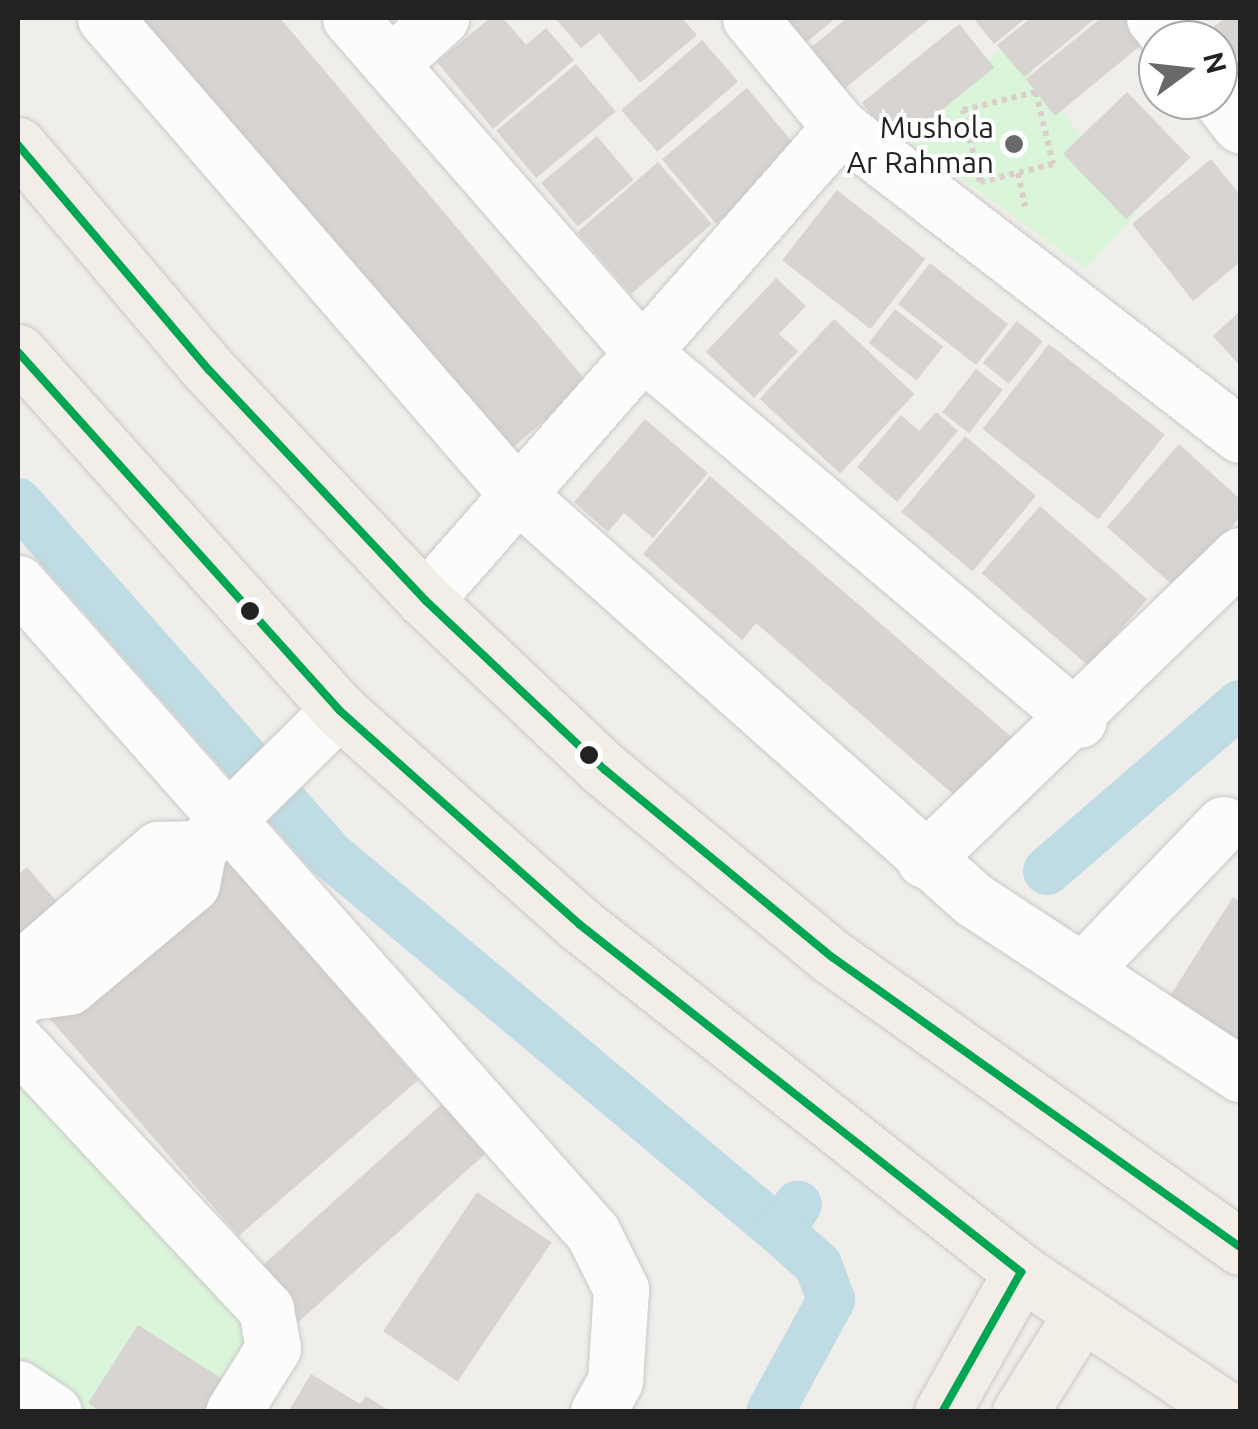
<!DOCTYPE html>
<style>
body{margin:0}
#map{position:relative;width:1258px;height:1429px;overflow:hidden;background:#f0eeeb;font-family:Ubuntu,sans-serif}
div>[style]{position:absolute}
.park>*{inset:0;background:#daf5da}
.canal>*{height:48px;margin:-24px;padding:0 24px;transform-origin:24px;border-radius:24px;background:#bfdbe3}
.building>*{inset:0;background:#d7d4d2;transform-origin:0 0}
.path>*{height:6px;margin-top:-3px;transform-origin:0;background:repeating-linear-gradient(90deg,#dccecd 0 5px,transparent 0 10px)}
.roads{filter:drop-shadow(0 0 2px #c9c8c7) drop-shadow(0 0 2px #c9c8c7)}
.minor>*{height:55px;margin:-27.5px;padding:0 27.5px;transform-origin:27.5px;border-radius:27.5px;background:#fdfcfc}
.major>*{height:55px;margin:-27.5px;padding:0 27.5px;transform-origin:27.5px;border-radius:27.5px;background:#f3ede7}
.bus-1>*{height:8px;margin:-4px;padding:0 4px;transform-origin:4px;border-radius:4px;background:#00a651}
.dots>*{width:28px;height:28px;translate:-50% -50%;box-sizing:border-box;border:5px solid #fff;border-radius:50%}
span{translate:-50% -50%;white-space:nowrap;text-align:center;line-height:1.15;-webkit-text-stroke:8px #fff;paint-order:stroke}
.poi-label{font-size:30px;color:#222}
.right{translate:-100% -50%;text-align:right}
.frame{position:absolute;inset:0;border:20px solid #222;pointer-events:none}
.north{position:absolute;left:1138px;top:20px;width:100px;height:100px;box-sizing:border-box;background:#fff;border:2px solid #a7a7a7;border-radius:50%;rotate:75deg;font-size:28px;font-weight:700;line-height:40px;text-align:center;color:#222}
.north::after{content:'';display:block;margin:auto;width:35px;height:45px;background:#6a6968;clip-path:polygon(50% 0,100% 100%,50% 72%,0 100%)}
</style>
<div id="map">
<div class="park">
<div style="clip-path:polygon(1007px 43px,1140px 209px,1086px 269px,907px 139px)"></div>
<div style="clip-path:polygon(18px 1034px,256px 1306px,227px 1411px,67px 1411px,18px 1379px)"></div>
</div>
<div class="canal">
<div style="left:18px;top:502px;width:468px;rotate:48.5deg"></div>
<div style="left:328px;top:853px;width:589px;rotate:39.91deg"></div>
<div style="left:780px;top:1231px;width:32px;rotate:-56deg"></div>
<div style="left:1047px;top:871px;width:255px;rotate:-40.9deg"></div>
<div style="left:770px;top:1412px;width:128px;rotate:-61.4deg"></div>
<div style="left:831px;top:1300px;width:37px;rotate:-110deg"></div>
<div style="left:818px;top:1265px;width:51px;rotate:-138.2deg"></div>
</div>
<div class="building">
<div style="clip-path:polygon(132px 18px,280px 18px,588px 383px,503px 456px)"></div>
<div style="clip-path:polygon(490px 18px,503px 18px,526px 45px,546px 28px,574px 60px,493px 129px,437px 62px)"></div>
<div style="clip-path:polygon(555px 18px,682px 18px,697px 35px,640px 83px,599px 33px,581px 48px)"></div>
<div style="clip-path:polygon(772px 18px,836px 18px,798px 49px)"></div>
<div style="clip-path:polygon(847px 18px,931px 18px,837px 95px,803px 54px)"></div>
<div style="clip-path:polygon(973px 18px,1026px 18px,994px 44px)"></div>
<div style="clip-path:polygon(1031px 18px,1096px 18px,1024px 77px,997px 45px)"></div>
<div style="clip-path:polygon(1101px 18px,1134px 18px,1150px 38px,1055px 116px,1026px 79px)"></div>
<div style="clip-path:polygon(1225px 18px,1240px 18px,1240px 61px,1213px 27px)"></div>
<div style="left:959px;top:24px;width:56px;height:125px;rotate:51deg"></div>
<div style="left:702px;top:40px;width:55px;height:107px;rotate:49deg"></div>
<div style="left:576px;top:64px;width:62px;height:104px;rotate:50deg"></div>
<div style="left:747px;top:88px;width:84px;height:111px;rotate:50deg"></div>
<div style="left:1127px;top:92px;width:91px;height:89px;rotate:46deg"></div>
<div style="left:597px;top:136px;width:57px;height:73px;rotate:50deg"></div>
<div style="clip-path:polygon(1211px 159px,1240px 195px,1240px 262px,1193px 301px,1132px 224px)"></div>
<div style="left:658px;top:162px;width:82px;height:107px;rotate:49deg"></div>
<div style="left:837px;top:190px;width:112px;height:89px;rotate:38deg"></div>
<div style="left:930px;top:263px;width:99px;height:52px;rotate:38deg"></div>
<div style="clip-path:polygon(776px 278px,806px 306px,779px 334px,798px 351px,754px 398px,706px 352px)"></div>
<div style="left:895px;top:309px;width:61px;height:43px;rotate:38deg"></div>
<div style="clip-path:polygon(1240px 311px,1240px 366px,1213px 336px)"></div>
<div style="left:834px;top:319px;width:110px;height:109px;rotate:43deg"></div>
<div style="left:1017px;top:321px;width:33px;height:54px;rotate:39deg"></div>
<div style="left:1049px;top:344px;width:147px;height:108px;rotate:38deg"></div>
<div style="left:976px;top:369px;width:34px;height:55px;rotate:38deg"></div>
<div style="clip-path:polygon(936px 412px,958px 431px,897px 502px,857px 467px,901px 415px,919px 431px)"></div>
<div style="clip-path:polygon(645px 419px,708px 473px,653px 538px,624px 513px,608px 532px,574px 502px)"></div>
<div style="left:965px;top:436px;width:93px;height:99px;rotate:40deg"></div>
<div style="clip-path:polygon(1179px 444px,1240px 499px,1240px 517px,1177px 589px,1107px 527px)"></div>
<div style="clip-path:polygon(710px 476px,1015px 740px,962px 802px,756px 623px,742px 640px,643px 554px)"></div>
<div style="left:1040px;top:506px;width:142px;height:89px;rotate:41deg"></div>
<div style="left:215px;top:846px;width:310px;height:238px;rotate:49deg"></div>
<div style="clip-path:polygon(27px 867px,72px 919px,18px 968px,18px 875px)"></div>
<div style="clip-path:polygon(1233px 897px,1240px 902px,1240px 1046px,1168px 999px)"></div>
<div style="left:443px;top:1103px;width:66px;height:254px;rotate:48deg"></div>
<div style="left:477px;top:1192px;width:90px;height:168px;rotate:34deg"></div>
<div style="clip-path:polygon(138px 1325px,224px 1380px,204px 1412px,101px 1412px,88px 1403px)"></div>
<div style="clip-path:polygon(311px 1374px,360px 1404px,366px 1396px,391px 1412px,288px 1412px)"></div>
</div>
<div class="path">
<div style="left:1036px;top:92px;width:74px;rotate:76.7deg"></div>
<div style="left:1053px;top:164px;width:75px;rotate:166.1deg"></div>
<div style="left:980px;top:182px;width:74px;rotate:-103.3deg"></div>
<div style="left:963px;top:110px;width:75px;rotate:-13.9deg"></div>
<div style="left:1018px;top:173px;width:34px;rotate:78deg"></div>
</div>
<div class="roads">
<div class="minor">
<div style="left:105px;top:18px;width:627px;rotate:49.14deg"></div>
<div style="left:515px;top:492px;width:614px;rotate:41.63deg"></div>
<div style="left:974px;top:900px;width:318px;rotate:33.2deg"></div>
<div style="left:350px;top:18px;width:441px;rotate:48.9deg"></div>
<div style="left:640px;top:350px;width:574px;rotate:40.13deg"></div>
<div style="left:750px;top:18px;width:141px;rotate:50.5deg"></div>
<div style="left:840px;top:127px;width:505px;rotate:37.6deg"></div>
<div style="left:1154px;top:18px;width:28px;rotate:51deg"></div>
<div style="left:390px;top:64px;width:69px;rotate:-42deg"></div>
<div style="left:1218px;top:97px;width:36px;rotate:52deg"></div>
<div style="left:18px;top:583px;width:868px;rotate:48.5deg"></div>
<div style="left:593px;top:1233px;width:63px;rotate:63.4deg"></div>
<div style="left:621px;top:1289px;width:92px;rotate:93.7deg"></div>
<div style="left:615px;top:1381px;width:35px;rotate:119deg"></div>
<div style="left:425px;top:600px;width:629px;rotate:-48.74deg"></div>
<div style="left:924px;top:860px;width:439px;rotate:-44deg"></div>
<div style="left:1084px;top:969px;width:201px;rotate:-46.2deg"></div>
<div style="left:24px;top:993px;width:45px;rotate:-7.6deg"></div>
<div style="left:69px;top:987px;width:160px;rotate:-39.9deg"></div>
<div style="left:192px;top:884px;width:37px;rotate:-79deg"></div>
<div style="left:199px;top:848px;width:197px;rotate:-44.6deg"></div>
<div style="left:18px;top:1000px;width:48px;rotate:-68.2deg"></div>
<div style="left:36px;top:955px;width:162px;rotate:-41deg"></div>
<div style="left:158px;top:849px;width:41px;rotate:-1.4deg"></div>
<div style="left:18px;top:1043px;width:364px;rotate:47deg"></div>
<div style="left:266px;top:1309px;width:40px;rotate:80deg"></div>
<div style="left:273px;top:1348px;width:75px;rotate:122deg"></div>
<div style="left:18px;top:1388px;width:43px;rotate:33.7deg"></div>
</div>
<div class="major">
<div style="left:18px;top:145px;width:295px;rotate:49.7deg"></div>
<div style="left:209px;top:370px;width:316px;rotate:46.8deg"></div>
<div style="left:425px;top:600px;width:248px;rotate:43.4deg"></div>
<div style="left:605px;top:770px;width:294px;rotate:39.5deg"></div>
<div style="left:832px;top:957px;width:501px;rotate:35.4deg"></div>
<div style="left:18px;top:352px;width:481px;rotate:48.1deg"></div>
<div style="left:339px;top:710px;width:322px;rotate:41.7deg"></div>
<div style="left:579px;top:924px;width:563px;rotate:38.21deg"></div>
<div style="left:1021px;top:1272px;width:252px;rotate:33.8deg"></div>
<div style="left:942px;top:1412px;width:161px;rotate:-60.6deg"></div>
<div style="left:1020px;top:1412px;width:117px;rotate:-57.9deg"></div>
</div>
</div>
<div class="bus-1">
<div style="left:18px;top:145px;width:295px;rotate:49.7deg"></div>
<div style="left:209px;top:370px;width:316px;rotate:46.8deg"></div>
<div style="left:425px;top:600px;width:248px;rotate:43.4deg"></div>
<div style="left:605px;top:770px;width:294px;rotate:39.5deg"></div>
<div style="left:832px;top:957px;width:501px;rotate:35.4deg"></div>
<div style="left:18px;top:352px;width:481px;rotate:48.1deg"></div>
<div style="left:339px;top:710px;width:322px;rotate:41.7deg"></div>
<div style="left:579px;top:924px;width:563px;rotate:38.21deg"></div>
<div style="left:1021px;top:1272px;width:161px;rotate:119.4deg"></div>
</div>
<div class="dots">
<div style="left:1014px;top:144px;background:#6a6968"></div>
<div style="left:250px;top:611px;background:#222"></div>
<div style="left:589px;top:755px;background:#222"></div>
</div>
<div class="poi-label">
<span class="right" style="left:994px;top:144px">Mushola<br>Ar Rahman</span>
</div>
<div class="frame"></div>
<div class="north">N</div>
</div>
